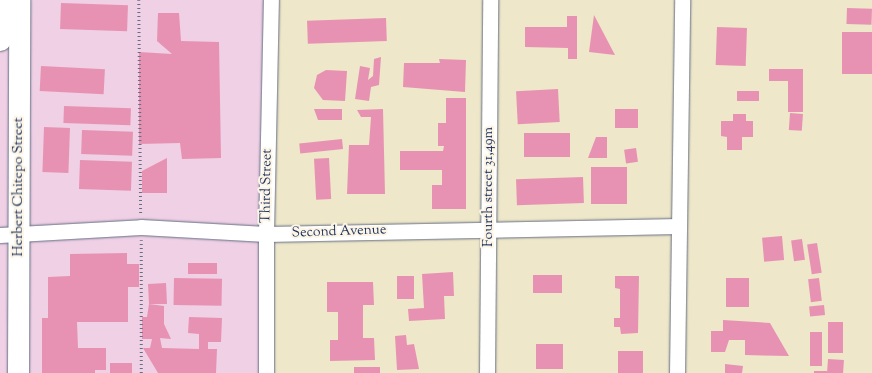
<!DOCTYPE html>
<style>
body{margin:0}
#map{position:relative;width:872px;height:373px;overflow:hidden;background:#eee7c9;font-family:"Sorts Mill Goudy",serif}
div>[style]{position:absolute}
.built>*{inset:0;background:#efd0e5;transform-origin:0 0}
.building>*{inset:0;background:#e792b2;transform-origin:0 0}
.path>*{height:2.5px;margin-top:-1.25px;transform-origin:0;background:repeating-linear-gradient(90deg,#656f83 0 1px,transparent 0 4px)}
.roads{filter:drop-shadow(0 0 1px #656f83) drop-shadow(0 0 1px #656f83)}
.street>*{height:15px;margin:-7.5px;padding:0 7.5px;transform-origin:7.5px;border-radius:7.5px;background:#fff}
.secondary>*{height:21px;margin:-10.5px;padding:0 10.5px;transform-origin:10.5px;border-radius:10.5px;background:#fff}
span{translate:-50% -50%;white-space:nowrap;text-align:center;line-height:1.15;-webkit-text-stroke:4px #fcf5e5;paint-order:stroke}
.street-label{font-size:14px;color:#1b2f5e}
</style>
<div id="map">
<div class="built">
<div style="left:0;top:0;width:266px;height:373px"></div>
</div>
<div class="building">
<div style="left:61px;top:3px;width:67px;height:26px;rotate:2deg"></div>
<div style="left:847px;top:8px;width:25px;height:16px;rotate:2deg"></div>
<div style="clip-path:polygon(158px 13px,179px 13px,181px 41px,219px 42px,221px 158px,182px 159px,180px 143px,139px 144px,139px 52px,172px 54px,157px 41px)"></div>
<div style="clip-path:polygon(594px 15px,615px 55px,589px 52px)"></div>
<div style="clip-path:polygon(567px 16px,577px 16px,577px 59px,568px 59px,568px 48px,525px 47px,525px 27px,567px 27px)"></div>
<div style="left:386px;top:18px;width:23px;height:79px;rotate:88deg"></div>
<div style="left:717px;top:27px;width:30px;height:38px;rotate:2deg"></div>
<div style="left:872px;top:32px;width:42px;height:30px;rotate:90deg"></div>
<div style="clip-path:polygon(381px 57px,379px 85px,371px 87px,369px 101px,355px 99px,360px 66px,370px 68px,368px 80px,373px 76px,374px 59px)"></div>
<div style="clip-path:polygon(439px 59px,466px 60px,465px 92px,403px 87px,404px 63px,440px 63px)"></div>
<div style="left:41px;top:66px;width:64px;height:25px;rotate:3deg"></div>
<div style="clip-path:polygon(769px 69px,803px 69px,803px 112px,788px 112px,788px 81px,769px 81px)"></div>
<div style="clip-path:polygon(326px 70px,347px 71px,345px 101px,323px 100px,314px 88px,317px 75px)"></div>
<div style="left:558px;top:89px;width:33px;height:42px;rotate:87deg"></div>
<div style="left:759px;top:91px;width:10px;height:22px;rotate:90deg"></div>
<div style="clip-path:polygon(446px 98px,466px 98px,466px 209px,432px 209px,432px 185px,442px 185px,442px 170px,400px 170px,400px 151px,443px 151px,444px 146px,438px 146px,438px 123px,446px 123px)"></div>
<div style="left:64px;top:106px;width:67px;height:17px;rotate:2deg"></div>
<div style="clip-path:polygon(314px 109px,342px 109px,342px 120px,318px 120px)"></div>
<div style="clip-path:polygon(383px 109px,385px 194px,347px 194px,349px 145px,369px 145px,371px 117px,361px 117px,357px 110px)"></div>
<div style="left:615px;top:109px;width:23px;height:19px"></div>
<div style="left:790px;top:113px;width:13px;height:17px;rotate:4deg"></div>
<div style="clip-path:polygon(733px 114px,746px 114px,746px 121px,753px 121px,753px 137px,742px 137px,742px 150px,727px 150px,727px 137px,721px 136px,721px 121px,733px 121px)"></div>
<div style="left:44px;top:127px;width:26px;height:45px;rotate:2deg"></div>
<div style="left:82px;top:130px;width:51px;height:24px;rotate:2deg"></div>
<div style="left:524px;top:133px;width:46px;height:24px"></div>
<div style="clip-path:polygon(596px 137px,607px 137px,607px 158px,588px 158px)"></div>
<div style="left:342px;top:139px;width:10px;height:43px;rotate:84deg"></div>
<div style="left:636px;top:148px;width:14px;height:12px;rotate:82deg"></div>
<div style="clip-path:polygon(167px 158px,167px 193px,142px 193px,142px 171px)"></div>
<div style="left:329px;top:158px;width:41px;height:15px;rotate:87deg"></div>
<div style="left:80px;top:160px;width:52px;height:29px;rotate:2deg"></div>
<div style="left:627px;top:167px;width:37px;height:36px;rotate:90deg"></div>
<div style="left:583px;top:177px;width:26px;height:67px;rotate:88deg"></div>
<div style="left:782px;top:236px;width:24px;height:20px;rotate:85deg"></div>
<div style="left:802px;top:239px;width:21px;height:11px;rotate:82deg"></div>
<div style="left:817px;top:243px;width:30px;height:10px;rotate:81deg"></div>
<div style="clip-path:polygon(127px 253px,127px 264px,139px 264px,139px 287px,128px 287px,128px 322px,77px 322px,78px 348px,106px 348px,106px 370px,95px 370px,95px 373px,42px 373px,42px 318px,48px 318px,48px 277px,70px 276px,70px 254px)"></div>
<div style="left:188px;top:263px;width:29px;height:11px"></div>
<div style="clip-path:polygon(453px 272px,454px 296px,444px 296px,445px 319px,409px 321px,408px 309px,424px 308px,422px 274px)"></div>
<div style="left:533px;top:275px;width:29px;height:18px"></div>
<div style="left:397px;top:276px;width:17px;height:23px"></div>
<div style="clip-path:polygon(615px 276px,639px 276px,638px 333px,621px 334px,620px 327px,614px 327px,614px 318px,620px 318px,620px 289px,615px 288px)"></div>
<div style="left:174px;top:278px;width:48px;height:27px;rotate:1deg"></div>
<div style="left:726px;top:278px;width:23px;height:29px"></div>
<div style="left:819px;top:278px;width:23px;height:11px;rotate:83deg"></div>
<div style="clip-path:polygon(327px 282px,373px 282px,374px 305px,363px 305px,363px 338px,374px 338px,375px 360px,330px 361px,330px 340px,338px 340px,338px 312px,327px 312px)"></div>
<div style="clip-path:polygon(166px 283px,167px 304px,149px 304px,164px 306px,164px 324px,171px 339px,160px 338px,162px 348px,199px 349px,199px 334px,188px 333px,189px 317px,222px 318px,221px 342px,208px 342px,208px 349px,217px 349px,216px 373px,158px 373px,143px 348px,150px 348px,152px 339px,142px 339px,142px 317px,147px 317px,149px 304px,148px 284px)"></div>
<div style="left:824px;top:305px;width:10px;height:15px;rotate:84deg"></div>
<div style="clip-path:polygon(723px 320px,770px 323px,789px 356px,745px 355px,745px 340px,729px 340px,725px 352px,711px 352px,711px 331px,723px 331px)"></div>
<div style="left:828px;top:322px;width:15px;height:31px"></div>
<div style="left:822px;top:332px;width:34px;height:12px;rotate:90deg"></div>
<div style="clip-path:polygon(406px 335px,407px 345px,414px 344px,419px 369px,397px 370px,395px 336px)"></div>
<div style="left:536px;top:344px;width:27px;height:25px"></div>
<div style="left:618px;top:351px;width:25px;height:22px"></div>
<div style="left:828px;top:359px;width:16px;height:14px;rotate:4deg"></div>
<div style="left:110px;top:363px;width:22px;height:10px"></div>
<div style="clip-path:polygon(725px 364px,743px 366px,742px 373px,725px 373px)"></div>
<div style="left:354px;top:367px;width:26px;height:6px"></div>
<div style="left:814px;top:371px;width:13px;height:2px"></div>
</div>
<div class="path">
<div style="left:139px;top:0;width:215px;rotate:89.5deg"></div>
<div style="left:141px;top:373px;width:133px;rotate:-90deg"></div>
</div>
<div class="roads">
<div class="street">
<div style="left:0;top:235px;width:141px;rotate:-3.2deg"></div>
<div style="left:141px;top:227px;width:125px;rotate:3.2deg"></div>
<div style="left:266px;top:234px;width:413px;rotate:-1.1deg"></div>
<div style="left:266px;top:373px;width:139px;rotate:-90deg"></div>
<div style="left:266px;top:234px;width:234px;rotate:-88.8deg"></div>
<div style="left:487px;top:373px;width:373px;rotate:-89.5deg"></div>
<div style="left:677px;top:373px;width:373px;rotate:-89.2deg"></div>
</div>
<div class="secondary">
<div style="left:0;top:40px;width:40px;rotate:-88.6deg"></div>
<div style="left:18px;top:373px;width:373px;rotate:-89.8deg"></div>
</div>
</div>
<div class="street-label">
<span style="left:267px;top:186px;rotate:-89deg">Third Street</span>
<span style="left:19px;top:187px;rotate:-90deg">Herbert Chitepo Street</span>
<span style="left:489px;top:187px;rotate:-90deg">Fourth street 31,49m</span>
<span style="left:339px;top:232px;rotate:-2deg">Second Avenue</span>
</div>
</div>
